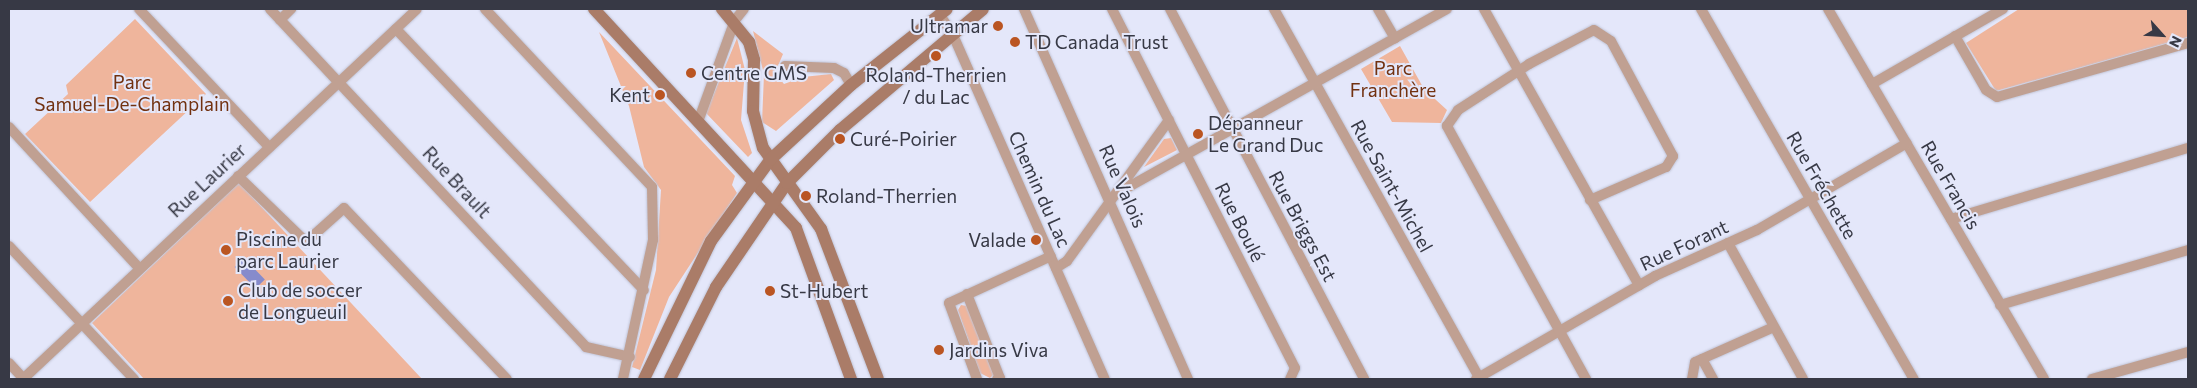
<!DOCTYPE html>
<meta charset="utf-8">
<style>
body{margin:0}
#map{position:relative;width:2197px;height:388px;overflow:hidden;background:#e4e7fa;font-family:Commissioner,sans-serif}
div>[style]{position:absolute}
.green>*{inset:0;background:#efb59c}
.water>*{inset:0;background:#868bcc;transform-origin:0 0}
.roads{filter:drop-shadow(0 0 1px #c1c4d6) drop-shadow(0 0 1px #c1c4d6)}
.minor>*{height:10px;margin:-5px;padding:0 5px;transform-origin:5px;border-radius:5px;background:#c0a092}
.secondary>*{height:12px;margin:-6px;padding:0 6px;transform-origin:6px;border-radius:6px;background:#aa7c68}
.dots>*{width:14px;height:14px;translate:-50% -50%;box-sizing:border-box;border:2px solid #e4e7fa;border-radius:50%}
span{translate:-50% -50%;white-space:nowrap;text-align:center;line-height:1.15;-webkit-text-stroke:4px #e4e7fa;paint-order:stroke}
.poi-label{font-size:19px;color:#373945}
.right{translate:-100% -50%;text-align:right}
.left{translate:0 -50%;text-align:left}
.park-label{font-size:19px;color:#723110}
.street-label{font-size:19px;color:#373945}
.frame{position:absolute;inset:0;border:10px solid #373945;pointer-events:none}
.north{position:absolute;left:2137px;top:10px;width:50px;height:50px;-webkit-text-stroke:4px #e4e7fa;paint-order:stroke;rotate:116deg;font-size:14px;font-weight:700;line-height:20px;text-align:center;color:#373945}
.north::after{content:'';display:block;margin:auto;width:18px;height:22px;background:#373945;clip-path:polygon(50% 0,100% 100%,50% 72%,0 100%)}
</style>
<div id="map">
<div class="green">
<div style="clip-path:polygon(2019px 9px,2188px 9px,2188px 37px,1996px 91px,1966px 43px)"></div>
<div style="clip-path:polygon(135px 19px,206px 94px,90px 202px,25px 134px,68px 94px,66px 85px)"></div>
<div style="clip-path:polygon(753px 31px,783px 54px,775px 73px,784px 84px,803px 77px,831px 74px,834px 80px,776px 131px,762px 122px,764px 74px)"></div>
<div style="clip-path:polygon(599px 32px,735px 176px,732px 185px,737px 193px,669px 297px,640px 370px,632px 367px,656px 270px,661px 190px,644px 167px,629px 106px)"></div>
<div style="clip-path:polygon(737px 38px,745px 70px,741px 120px,752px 153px,748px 157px,706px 113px)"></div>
<div style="clip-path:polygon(1400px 46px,1424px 89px,1447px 110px,1441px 123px,1392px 122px,1361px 69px)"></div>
<div style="clip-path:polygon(1171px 138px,1177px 150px,1144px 167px,1164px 139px)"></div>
<div style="clip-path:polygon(239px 183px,422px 379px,144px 379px,92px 323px)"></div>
<div style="clip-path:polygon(961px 305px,967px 306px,994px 374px,990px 378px,980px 373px,958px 310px)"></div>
</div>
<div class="water">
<div style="left:244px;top:258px;width:30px;height:13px;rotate:46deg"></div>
</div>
<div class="roads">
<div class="minor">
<div style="left:139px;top:9px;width:190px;rotate:46.7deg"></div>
<div style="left:270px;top:9px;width:463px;rotate:46.9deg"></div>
<div style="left:586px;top:347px;width:45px;rotate:12.8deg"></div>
<div style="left:485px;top:9px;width:244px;rotate:46.8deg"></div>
<div style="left:652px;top:187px;width:53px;rotate:88.9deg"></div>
<div style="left:653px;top:240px;width:142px;rotate:102.2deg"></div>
<div style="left:1024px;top:9px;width:405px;rotate:66.1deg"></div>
<div style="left:1112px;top:9px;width:403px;rotate:63deg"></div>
<div style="left:1295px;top:368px;width:12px;rotate:114deg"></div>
<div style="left:1170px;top:9px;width:418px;rotate:62.3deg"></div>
<div style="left:1274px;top:9px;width:423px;rotate:60.9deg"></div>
<div style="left:1378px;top:9px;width:34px;rotate:60deg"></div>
<div style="left:1484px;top:9px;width:317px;rotate:60.7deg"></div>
<div style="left:1701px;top:9px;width:427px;rotate:60.1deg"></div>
<div style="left:1828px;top:9px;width:428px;rotate:59.7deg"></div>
<div style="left:940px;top:15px;width:24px;rotate:57deg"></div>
<div style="left:953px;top:35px;width:376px;rotate:66.2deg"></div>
<div style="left:280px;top:20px;width:16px;rotate:-45deg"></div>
<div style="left:396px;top:29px;width:360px;rotate:46.5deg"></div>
<div style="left:1955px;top:36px;width:62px;rotate:60.1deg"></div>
<div style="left:1986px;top:90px;width:13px;rotate:32deg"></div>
<div style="left:1997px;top:97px;width:198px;rotate:-15.8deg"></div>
<div style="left:785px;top:66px;width:49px;rotate:2.3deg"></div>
<div style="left:834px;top:68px;width:11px;rotate:27deg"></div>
<div style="left:844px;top:73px;width:14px;rotate:60deg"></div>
<div style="left:1872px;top:84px;width:151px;rotate:-29.8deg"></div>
<div style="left:699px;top:119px;width:105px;rotate:-70deg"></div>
<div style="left:735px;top:20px;width:14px;rotate:-51deg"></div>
<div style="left:9px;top:127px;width:190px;rotate:47.3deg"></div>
<div style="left:238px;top:176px;width:95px;rotate:44.1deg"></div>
<div style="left:306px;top:242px;width:51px;rotate:-41.8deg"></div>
<div style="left:344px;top:208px;width:236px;rotate:46.4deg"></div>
<div style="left:1116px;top:194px;width:379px;rotate:-29.2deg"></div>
<div style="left:1951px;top:219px;width:247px;rotate:-16.7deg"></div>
<div style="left:1728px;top:243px;width:155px;rotate:61.1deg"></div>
<div style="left:9px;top:246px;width:183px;rotate:46.8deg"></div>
<div style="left:1056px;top:268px;width:13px;rotate:-32deg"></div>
<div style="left:1067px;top:261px;width:174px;rotate:-54.1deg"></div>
<div style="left:967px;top:294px;width:90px;rotate:68.6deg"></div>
<div style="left:1000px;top:378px;width:3px;rotate:162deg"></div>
<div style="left:2000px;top:305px;width:196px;rotate:-16.3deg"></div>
<div style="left:1702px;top:359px;width:23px;rotate:61deg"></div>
<div style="left:9px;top:363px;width:22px;rotate:47deg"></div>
<div style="left:23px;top:379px;width:540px;rotate:-43.2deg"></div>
<div style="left:977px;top:379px;width:81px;rotate:-110.2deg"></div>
<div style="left:949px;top:303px;width:112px;rotate:-24.7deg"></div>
<div style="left:1476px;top:379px;width:207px;rotate:-29.9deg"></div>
<div style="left:1655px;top:276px;width:112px;rotate:-24.3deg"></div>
<div style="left:1757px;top:230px;width:173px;rotate:-30.1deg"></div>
<div style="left:1586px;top:379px;width:289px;rotate:-118.8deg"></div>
<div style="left:1447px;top:126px;width:19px;rotate:-55deg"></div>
<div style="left:1458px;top:110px;width:85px;rotate:-32.9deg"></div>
<div style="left:1529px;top:64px;width:73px;rotate:-27.6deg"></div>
<div style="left:1594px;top:30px;width:20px;rotate:33deg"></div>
<div style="left:1611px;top:41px;width:131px;rotate:61.7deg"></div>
<div style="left:1673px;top:156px;width:13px;rotate:122deg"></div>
<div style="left:1666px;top:167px;width:83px;rotate:156.5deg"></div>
<div style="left:1692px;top:379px;width:17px;rotate:-80deg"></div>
<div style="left:1695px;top:362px;width:86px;rotate:-23.9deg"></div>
<div style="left:2092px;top:379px;width:100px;rotate:-15.7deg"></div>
</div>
<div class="secondary">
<div style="left:594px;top:9px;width:298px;rotate:47.3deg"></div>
<div style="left:796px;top:228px;width:161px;rotate:70deg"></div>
<div style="left:722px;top:9px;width:43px;rotate:50.7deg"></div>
<div style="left:749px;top:42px;width:19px;rotate:74deg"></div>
<div style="left:754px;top:60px;width:51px;rotate:91.1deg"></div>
<div style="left:753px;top:111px;width:38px;rotate:75deg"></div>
<div style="left:763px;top:148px;width:100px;rotate:54.4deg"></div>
<div style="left:821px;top:229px;width:160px;rotate:69.2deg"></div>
<div style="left:644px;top:379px;width:153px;rotate:-64.1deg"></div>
<div style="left:711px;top:241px;width:100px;rotate:-53.9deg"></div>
<div style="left:770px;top:160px;width:110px;rotate:-42.8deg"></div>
<div style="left:851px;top:85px;width:122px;rotate:-38.4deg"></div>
<div style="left:670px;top:379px;width:103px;rotate:-63.4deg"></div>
<div style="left:716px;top:287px;width:126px;rotate:-55.7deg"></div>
<div style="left:787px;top:183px;width:75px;rotate:-45deg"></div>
<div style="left:840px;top:130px;width:187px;rotate:-40.2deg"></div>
</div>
</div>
<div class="dots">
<div style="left:998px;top:26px;background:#ba5522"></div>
<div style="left:1015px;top:42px;background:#ba5522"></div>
<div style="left:936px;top:56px;background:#ba5522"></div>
<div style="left:691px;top:73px;background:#ba5522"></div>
<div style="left:660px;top:95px;background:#ba5522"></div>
<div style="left:1198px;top:134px;background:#ba5522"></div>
<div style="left:840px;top:139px;background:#ba5522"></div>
<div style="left:806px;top:196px;background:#ba5522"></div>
<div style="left:1036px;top:240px;background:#ba5522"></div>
<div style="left:226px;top:250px;background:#ba5522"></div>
<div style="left:770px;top:291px;background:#ba5522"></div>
<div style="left:228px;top:301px;background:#ba5522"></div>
<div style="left:939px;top:350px;background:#ba5522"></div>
</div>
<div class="poi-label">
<span class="right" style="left:988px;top:26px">Ultramar</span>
<span class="left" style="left:1025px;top:42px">TD Canada Trust</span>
<span class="left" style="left:701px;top:73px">Centre GMS</span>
<span style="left:936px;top:86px">Roland-Therrien<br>/ du Lac</span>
<span class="right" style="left:650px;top:95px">Kent</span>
<span class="left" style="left:1208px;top:134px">Dépanneur<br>Le Grand Duc</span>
<span class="left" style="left:850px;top:139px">Curé-Poirier</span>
<span class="left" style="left:816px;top:196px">Roland-Therrien</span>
<span class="left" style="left:236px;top:250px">Piscine du<br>parc Laurier</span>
<span class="right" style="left:1026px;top:240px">Valade</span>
<span class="left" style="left:238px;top:301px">Club de soccer<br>de Longueuil</span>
<span class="left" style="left:780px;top:291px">St-Hubert</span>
<span class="left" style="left:949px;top:350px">Jardins Viva</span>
</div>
<div class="park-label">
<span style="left:1393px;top:79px">Parc<br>Franchère</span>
<span style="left:132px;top:93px">Parc<br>Samuel-De-Champlain</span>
</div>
<div class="street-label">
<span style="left:207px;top:180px;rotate:-43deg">Rue Laurier</span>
<span style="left:457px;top:182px;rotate:47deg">Rue Brault</span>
<span style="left:1822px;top:185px;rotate:60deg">Rue Fréchette</span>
<span style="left:1951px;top:185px;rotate:60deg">Rue Francis</span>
<span style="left:1123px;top:186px;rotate:66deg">Rue Valois</span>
<span style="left:1392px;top:186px;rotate:61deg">Rue Saint-Michel</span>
<span style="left:1040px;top:189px;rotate:66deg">Chemin du Lac</span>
<span style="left:1240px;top:222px;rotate:63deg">Rue Boulé</span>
<span style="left:1303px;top:226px;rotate:62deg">Rue Briggs Est</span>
<span style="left:1684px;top:245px;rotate:-25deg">Rue Forant</span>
</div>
<div class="frame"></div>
<div class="north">N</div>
</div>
